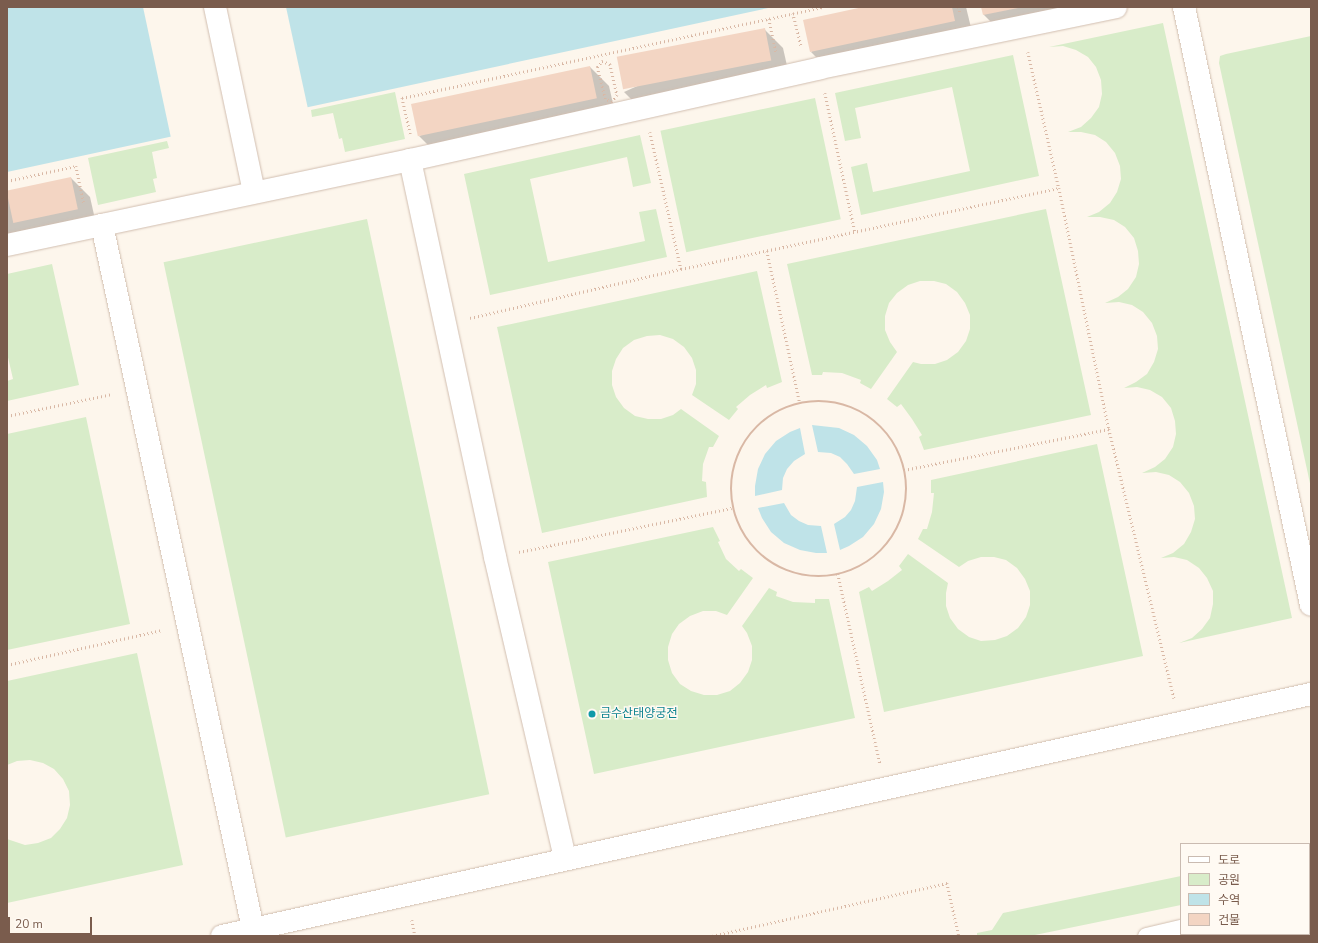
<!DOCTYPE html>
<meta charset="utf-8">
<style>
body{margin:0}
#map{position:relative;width:1318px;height:943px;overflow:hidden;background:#fdf6ec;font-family:"Nunito Sans","Noto Sans KR",sans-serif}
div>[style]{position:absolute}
.green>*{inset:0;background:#d8ecc9;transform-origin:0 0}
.water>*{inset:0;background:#bfe3e8}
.pier>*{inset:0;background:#fdf6ec}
.shadow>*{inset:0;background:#0003}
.building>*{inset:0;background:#f3d5c3;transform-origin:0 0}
.path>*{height:2.5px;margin-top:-1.25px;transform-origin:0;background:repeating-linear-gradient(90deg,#d9b8a5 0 1px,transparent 0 4px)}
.path>.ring{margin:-1.25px;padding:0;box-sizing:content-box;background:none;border:2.5px solid #d9b8a5;border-radius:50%}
.roads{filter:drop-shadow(0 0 1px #d1beb0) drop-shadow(0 0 1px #d1beb0)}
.lane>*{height:17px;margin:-8.5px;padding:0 8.5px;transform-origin:8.5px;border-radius:8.5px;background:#fff}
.street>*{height:22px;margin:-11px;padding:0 11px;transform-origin:11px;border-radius:11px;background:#fff}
.dots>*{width:11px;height:11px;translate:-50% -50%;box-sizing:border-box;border:2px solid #fffaf3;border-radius:50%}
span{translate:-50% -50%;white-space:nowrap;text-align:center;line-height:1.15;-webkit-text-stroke:3px #fffaf3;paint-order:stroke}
.culture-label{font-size:12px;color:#0d838f}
.left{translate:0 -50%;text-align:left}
.frame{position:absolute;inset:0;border:8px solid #7a5c4d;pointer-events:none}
.legend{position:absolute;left:1180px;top:843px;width:130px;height:92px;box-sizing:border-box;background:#fffaf3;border:1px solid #cabbb1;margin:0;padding:5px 7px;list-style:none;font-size:12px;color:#7a5c4d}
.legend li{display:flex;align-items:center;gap:8px;height:20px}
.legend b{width:20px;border:1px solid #cabbb1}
.scale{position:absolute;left:8px;top:917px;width:84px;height:18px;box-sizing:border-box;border:2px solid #7a5c4d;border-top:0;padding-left:5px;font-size:12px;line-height:14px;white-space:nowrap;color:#7a5c4d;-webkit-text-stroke:3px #fffaf3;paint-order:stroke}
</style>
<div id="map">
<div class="green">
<div style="clip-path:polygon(1163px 23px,1292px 618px,1179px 643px,1192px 638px,1202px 629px,1210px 618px,1213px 604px,1213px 591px,1207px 578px,1199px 568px,1187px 560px,1174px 557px,1161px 558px,1173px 553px,1184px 544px,1191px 532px,1195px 519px,1194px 506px,1189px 493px,1180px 482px,1169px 475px,1156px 472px,1142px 473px,1155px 467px,1165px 459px,1173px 447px,1176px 434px,1175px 421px,1171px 408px,1162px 397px,1150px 390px,1137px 387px,1124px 388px,1136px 382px,1147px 374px,1154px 362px,1158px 349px,1157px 336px,1152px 323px,1143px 312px,1132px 305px,1119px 302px,1105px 303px,1118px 297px,1128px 289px,1136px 277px,1139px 264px,1138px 251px,1134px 238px,1125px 227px,1114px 220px,1100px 217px,1087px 217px,1099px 212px,1110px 203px,1117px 192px,1121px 179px,1120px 166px,1115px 153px,1106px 142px,1095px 135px,1081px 132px,1068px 132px,1081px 127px,1091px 118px,1099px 107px,1102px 94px,1101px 80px,1096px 67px,1088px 57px,1076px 50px,1063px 46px,1049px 47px)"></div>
<div style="clip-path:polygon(1311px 36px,1311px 488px,1219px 63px,1220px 56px,1226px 54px)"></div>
<div style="clip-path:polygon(1013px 55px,1039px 176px,861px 215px,851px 167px,867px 163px,873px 192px,970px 171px,952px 87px,855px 108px,861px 138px,845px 141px,835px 93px)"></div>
<div style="clip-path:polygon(395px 92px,405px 139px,345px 152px,342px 138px,339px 139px,333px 113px,312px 117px,311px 110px)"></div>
<div style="left:815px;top:98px;width:124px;height:158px;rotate:78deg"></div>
<div style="clip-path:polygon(640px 135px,651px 183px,633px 187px,627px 157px,530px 179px,548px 262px,645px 241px,639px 212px,656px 209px,667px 257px,490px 295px,464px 174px)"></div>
<div style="clip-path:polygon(167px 141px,169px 148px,152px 152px,157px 178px,153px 179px,156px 192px,98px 205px,88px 158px)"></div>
<div style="clip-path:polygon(1046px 209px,1091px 415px,924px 450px,919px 437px,922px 435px,912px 419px,901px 404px,897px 407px,887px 399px,913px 362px,921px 364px,935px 364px,947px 360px,958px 352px,966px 341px,970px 329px,970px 315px,965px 303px,957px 292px,946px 284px,934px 281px,920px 281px,908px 285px,897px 293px,889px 303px,885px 316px,885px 330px,890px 342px,897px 352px,871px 389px,860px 383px,861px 380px,842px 373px,823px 372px,822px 375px,812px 375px,787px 264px)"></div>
<div style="left:367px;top:219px;width:588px;height:208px;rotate:78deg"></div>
<div style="clip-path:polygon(52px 264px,79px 385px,7px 401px,7px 381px,13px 379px,7px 353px,7px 274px)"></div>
<div style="clip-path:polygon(757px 271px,782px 382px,767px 388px,766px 385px,750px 395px,736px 407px,738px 409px,729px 420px,692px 395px,696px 384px,696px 370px,692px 358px,684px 347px,673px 339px,660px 335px,647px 336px,634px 340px,623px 348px,616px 359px,612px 371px,612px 385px,616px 397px,624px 408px,635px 416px,648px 419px,661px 419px,673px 415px,681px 409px,719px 436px,713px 447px,709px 447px,703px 464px,702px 481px,706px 482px,707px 497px,542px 533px,497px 327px)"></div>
<div style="clip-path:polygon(86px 417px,130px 624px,7px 650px,7px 434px)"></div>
<div style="clip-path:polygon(1097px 444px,1143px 656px,884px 712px,859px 592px,869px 587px,872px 591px,888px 581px,902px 570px,899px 566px,908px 554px,948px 583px,946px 593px,946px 606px,950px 618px,958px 629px,969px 637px,981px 641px,995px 640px,1007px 636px,1018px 628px,1026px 617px,1030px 605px,1030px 591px,1025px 579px,1017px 568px,1006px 560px,994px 557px,981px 557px,968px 561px,959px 567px,918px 539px,923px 529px,927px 529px,932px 512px,934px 493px,931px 493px,931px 480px)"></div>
<div style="clip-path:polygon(713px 527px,720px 541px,718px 542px,726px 559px,739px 571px,741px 569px,753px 578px,727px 615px,716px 611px,703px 611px,690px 616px,679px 624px,672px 634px,668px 647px,668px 660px,672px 673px,680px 684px,691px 691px,704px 695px,717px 695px,730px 691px,740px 683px,748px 672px,752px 660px,752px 646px,747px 633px,742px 626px,769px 588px,777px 592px,776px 596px,793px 602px,815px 603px,815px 599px,829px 599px,855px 718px,594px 774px,548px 562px)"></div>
<div style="clip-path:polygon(137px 653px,183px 865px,7px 903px,7px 839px,25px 845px,38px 843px,51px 838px,60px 829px,67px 818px,70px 805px,69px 791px,63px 779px,54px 769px,43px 763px,30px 760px,17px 761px,7px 765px,7px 681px)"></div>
<div style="clip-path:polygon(1181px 876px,1181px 905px,1030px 936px,977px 936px,977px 933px,992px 930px,1003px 913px)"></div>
<div style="clip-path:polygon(1311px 919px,1311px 936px,1229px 936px,1238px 934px,1309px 934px,1309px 920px)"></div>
</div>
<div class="water">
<div style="clip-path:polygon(7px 7px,773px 7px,7px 172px)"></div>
<div style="clip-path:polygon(812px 425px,839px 428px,854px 435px,867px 446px,877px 460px,880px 469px,854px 474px,847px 464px,840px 457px,831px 453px,818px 452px)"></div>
<div style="clip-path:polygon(800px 428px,805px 454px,794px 461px,787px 469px,783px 478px,782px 490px,755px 496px,755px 486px,758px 469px,765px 454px,776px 441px,790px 432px)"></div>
<div style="clip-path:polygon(883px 482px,884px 492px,881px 509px,874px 524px,863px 537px,849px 546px,840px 550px,834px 524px,845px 517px,851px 510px,855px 501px,857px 487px)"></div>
<div style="clip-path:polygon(784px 503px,791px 515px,799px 521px,808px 525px,821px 526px,827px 553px,816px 553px,800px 550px,784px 543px,771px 532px,762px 518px,758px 508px)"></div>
</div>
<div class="pier">
<div style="clip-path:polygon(143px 7px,286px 7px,308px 109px,171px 138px)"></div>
</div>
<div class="shadow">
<div style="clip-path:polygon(867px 7px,966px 7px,974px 40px,830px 71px,811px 52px)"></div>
<div style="clip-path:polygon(982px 7px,1113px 7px,1003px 34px,984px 15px)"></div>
<div style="clip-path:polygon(764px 29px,783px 48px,790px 79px,643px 111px,624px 92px)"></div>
<div style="clip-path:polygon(590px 67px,609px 86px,616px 117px,438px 155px,419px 136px)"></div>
<div style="clip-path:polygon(71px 178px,90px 197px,97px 228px,7px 247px,7px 192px)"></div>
</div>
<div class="building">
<div style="clip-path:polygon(863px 7px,952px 7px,955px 21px,810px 52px,803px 20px)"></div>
<div style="clip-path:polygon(981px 7px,1018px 7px,1018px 8px,983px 15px)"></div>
<div style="left:765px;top:28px;width:33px;height:151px;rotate:79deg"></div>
<div style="left:590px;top:66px;width:33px;height:183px;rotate:78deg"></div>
<div style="left:71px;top:177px;width:33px;height:66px;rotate:78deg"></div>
</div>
<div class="path">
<div style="left:959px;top:7px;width:6px;rotate:81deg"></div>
<div style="left:793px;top:13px;width:34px;rotate:76deg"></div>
<div style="left:769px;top:19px;width:35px;rotate:78deg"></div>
<div style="left:1028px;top:52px;width:139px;rotate:77.2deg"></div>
<div style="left:1059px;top:188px;width:246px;rotate:78.3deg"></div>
<div style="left:1109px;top:429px;width:277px;rotate:76.4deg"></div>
<div style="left:602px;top:61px;width:9px;rotate:21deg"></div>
<div style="left:610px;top:64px;width:32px;rotate:77deg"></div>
<div style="left:617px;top:95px;width:9px;rotate:126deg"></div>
<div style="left:612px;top:102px;width:8px;rotate:-157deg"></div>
<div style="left:605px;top:99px;width:33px;rotate:-104deg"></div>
<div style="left:597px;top:67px;width:8px;rotate:-50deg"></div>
<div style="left:825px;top:93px;width:142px;rotate:77.8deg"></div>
<div style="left:650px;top:132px;width:140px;rotate:77.2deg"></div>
<div style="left:410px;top:134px;width:37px;rotate:-103deg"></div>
<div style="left:402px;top:98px;width:430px;rotate:-12.2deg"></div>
<div style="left:7px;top:181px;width:71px;rotate:-12.3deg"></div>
<div style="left:76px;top:166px;width:38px;rotate:78deg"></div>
<div style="left:767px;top:251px;width:156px;rotate:77.8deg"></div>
<div style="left:470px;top:318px;width:217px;rotate:-13.1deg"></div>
<div style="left:681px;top:269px;width:387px;rotate:-12.1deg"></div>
<div class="ring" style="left:731px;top:401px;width:173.5px;height:173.5px"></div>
<div style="left:7px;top:416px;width:107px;rotate:-11.8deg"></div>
<div style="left:904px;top:470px;width:209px;rotate:-11.3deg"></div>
<div style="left:519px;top:552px;width:217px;rotate:-11.7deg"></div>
<div style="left:838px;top:574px;width:194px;rotate:77.5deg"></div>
<div style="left:7px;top:665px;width:159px;rotate:-12.7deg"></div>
<div style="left:412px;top:920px;width:16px;rotate:79deg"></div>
<div style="left:712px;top:936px;width:241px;rotate:-12.7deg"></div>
<div style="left:947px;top:883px;width:54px;rotate:77.2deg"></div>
</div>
<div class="roads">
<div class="lane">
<div style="left:1309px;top:898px;width:2px;rotate:-27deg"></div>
<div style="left:1146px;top:936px;width:36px;rotate:-13deg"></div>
</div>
<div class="street">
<div style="left:215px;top:7px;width:189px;rotate:78.1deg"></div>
<div style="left:1184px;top:7px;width:611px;rotate:78.01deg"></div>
<div style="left:410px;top:160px;width:406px;rotate:77.9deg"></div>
<div style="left:495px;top:557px;width:310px;rotate:76.9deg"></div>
<div style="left:102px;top:225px;width:720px;rotate:77.89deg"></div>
<div style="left:7px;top:245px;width:412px;rotate:-11.9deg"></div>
<div style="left:410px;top:160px;width:420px;rotate:-12.6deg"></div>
<div style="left:820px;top:68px;width:302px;rotate:-11.6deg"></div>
<div style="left:222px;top:936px;width:1116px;rotate:-12.53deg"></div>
</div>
</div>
<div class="dots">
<div style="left:592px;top:714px;background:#0f9aa8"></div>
</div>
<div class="culture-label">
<span class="left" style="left:600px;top:714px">금수산태양궁전</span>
</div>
<div class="frame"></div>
<ul class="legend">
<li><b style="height:5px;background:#fff"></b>도로</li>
<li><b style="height:11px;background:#d8ecc9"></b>공원</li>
<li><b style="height:11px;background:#bfe3e8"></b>수역</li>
<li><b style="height:11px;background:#f3d5c3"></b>건물</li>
</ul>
<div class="scale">20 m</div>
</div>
